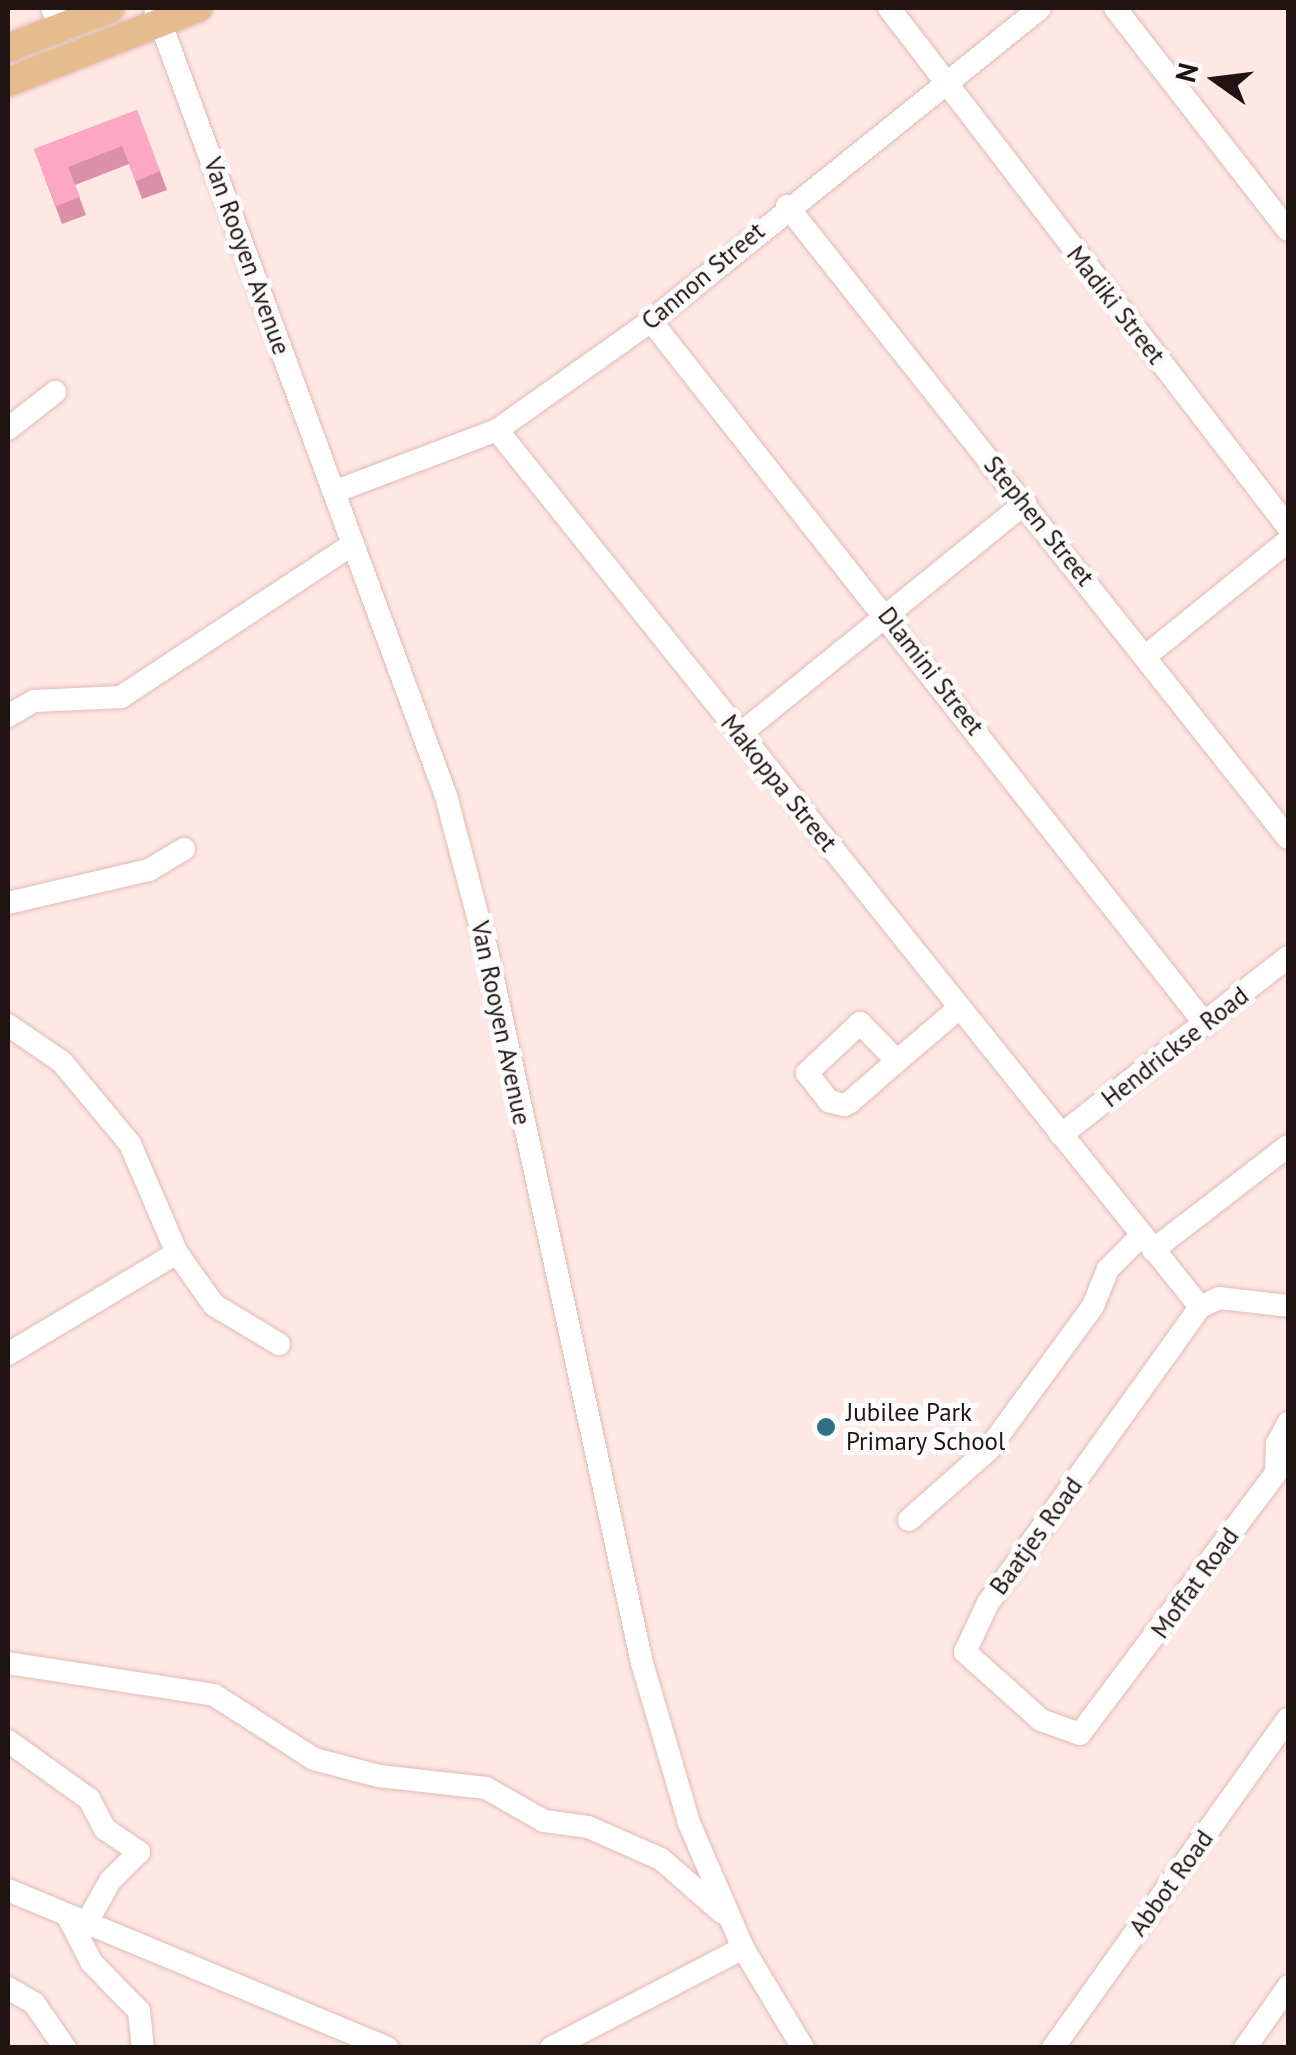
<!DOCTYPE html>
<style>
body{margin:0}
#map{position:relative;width:1296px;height:2055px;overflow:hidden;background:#ffe8e4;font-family:"PT Sans",sans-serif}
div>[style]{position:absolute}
.roads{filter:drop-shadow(0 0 2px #e0bcb5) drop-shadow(0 0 2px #e0bcb5)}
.minor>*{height:22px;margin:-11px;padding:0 11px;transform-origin:11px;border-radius:11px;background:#fff}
.major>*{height:28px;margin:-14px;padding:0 14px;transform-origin:14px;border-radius:14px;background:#e5bc8e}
.wall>*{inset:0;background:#da90a9}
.building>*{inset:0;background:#fda7c5}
.dots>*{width:28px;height:28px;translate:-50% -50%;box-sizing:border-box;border:5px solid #fbfbfb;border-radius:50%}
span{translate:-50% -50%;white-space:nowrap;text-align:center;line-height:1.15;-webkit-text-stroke:10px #fbfbfb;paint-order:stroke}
.street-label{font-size:25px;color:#201311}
.poi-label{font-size:25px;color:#201311}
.left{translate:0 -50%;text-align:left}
.frame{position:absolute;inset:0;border:10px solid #201311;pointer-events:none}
.north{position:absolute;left:1166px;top:30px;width:100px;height:100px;-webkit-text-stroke:8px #fbfbfb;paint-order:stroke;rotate:284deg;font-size:28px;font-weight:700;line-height:40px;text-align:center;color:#201311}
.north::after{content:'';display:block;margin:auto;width:35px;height:45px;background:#201311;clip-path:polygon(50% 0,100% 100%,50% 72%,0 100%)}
</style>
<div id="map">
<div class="roads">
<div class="minor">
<div style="left:52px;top:8px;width:21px;rotate:67deg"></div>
<div style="left:155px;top:8px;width:840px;rotate:69.73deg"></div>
<div style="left:446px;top:796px;width:160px;rotate:75.2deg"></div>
<div style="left:487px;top:951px;width:729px;rotate:77.72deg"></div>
<div style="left:642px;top:1663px;width:167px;rotate:73.6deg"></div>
<div style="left:689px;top:1823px;width:136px;rotate:66.6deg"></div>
<div style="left:743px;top:1948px;width:117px;rotate:59deg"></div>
<div style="left:889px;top:8px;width:655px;rotate:52.45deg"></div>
<div style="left:1115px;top:8px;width:281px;rotate:52.1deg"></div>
<div style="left:787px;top:206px;width:806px;rotate:51.6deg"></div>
<div style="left:651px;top:321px;width:896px;rotate:51.75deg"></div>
<div style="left:8px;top:429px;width:60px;rotate:-38.2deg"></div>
<div style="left:497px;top:430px;width:1124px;rotate:51.28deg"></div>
<div style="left:1200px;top:1307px;width:21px;rotate:-25deg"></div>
<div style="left:1219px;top:1298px;width:69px;rotate:6.6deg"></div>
<div style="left:334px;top:492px;width:174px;rotate:-20.8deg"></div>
<div style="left:497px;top:430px;width:189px;rotate:-35.3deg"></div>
<div style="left:651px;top:321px;width:499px;rotate:-38.8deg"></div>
<div style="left:1147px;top:655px;width:181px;rotate:-39deg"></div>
<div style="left:8px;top:716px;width:30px;rotate:-30deg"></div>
<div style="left:34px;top:701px;width:87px;rotate:-2.6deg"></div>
<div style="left:121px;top:697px;width:278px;rotate:-33.4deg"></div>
<div style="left:740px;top:734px;width:367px;rotate:-39deg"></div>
<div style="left:8px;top:903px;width:145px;rotate:-13.2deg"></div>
<div style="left:149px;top:870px;width:41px;rotate:-31deg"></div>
<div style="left:8px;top:1025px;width:65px;rotate:34.4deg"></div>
<div style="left:62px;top:1062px;width:107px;rotate:50.3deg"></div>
<div style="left:130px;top:1144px;width:119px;rotate:66.7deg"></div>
<div style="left:177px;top:1253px;width:64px;rotate:54.6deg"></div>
<div style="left:214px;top:1305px;width:76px;rotate:31deg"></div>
<div style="left:897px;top:1061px;width:53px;rotate:-134.2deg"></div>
<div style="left:860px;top:1023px;width:73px;rotate:136.7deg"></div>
<div style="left:807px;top:1073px;width:36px;rotate:52deg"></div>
<div style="left:829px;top:1101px;width:16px;rotate:15deg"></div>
<div style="left:844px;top:1105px;width:7px;rotate:-27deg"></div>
<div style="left:850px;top:1102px;width:62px;rotate:-41.1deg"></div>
<div style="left:897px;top:1061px;width:60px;rotate:-40.3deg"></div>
<div style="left:943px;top:1022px;width:21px;rotate:-41deg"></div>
<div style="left:1061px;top:1135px;width:288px;rotate:-38.1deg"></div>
<div style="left:1153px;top:1250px;width:170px;rotate:-37.6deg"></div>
<div style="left:1200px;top:1307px;width:364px;rotate:125.6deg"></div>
<div style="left:988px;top:1603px;width:54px;rotate:115.1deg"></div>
<div style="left:965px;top:1652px;width:102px;rotate:41.8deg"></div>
<div style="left:1041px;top:1720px;width:41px;rotate:19.7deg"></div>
<div style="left:1080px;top:1734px;width:326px;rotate:-53.1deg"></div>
<div style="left:1276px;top:1473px;width:29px;rotate:-88deg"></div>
<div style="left:1277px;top:1444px;width:24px;rotate:-62deg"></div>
<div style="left:8px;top:1354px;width:197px;rotate:-30.9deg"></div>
<div style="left:909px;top:1520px;width:106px;rotate:-41.5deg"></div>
<div style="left:988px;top:1450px;width:178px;rotate:-53.9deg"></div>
<div style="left:1093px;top:1306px;width:40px;rotate:-68deg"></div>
<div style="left:1108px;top:1269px;width:47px;rotate:-45deg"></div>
<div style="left:8px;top:1663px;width:208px;rotate:8.8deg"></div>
<div style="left:214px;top:1695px;width:119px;rotate:32.6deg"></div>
<div style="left:314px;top:1759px;width:67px;rotate:14.7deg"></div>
<div style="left:379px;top:1776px;width:108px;rotate:6.4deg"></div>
<div style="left:486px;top:1788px;width:67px;rotate:29.6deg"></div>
<div style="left:544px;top:1821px;width:44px;rotate:7.8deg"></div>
<div style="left:588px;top:1827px;width:80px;rotate:23.7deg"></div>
<div style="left:661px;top:1859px;width:82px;rotate:41.1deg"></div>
<div style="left:8px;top:1741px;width:100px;rotate:35.6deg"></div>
<div style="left:89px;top:1799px;width:34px;rotate:62deg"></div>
<div style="left:105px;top:1829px;width:41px;rotate:34.1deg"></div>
<div style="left:139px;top:1852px;width:41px;rotate:135deg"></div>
<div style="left:110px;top:1881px;width:49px;rotate:119.2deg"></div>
<div style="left:8px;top:1890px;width:411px;rotate:22.6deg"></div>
<div style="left:68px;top:1917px;width:52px;rotate:62.4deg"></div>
<div style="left:92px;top:1963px;width:67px;rotate:45.6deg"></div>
<div style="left:139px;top:2011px;width:37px;rotate:84deg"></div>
<div style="left:8px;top:1988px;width:30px;rotate:30deg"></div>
<div style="left:34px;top:2003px;width:55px;rotate:55.4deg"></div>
<div style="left:551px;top:2048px;width:216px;rotate:-27.5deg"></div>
<div style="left:1053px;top:2048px;width:404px;rotate:-54.5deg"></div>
<div style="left:1245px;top:2048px;width:75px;rotate:-54.8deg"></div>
</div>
<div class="major">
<div style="left:8px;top:48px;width:110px;rotate:-21.4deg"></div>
<div style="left:8px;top:82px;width:204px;rotate:-21.3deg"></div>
</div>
</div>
<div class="wall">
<div style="clip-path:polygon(137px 110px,167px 190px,142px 199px,129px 164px,75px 185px,86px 215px,62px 224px,34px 149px)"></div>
</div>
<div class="building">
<div style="clip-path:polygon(137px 110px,160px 171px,136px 181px,122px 146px,68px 167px,80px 197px,56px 206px,34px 149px)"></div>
</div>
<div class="dots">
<div style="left:826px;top:1427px;background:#2f7083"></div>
</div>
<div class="street-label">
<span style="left:247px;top:256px;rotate:70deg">Van Rooyen Avenue</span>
<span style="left:703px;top:276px;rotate:-40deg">Cannon Street</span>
<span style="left:1116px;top:305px;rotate:52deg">Madiki Street</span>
<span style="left:1039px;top:521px;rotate:51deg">Stephen Street</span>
<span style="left:931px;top:671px;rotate:52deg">Dlamini Street</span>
<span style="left:779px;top:783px;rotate:51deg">Makoppa Street</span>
<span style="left:501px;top:1023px;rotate:78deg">Van Rooyen Avenue</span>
<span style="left:1175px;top:1047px;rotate:-38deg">Hendrickse Road</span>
<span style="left:1036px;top:1536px;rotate:-54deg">Baatjes Road</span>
<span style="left:1195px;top:1583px;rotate:-54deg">Moffat Road</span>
<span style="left:1171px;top:1883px;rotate:-54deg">Abbot Road</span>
</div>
<div class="poi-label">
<span class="left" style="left:846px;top:1427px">Jubilee Park<br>Primary School</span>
</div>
<div class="frame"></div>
<div class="north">N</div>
</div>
